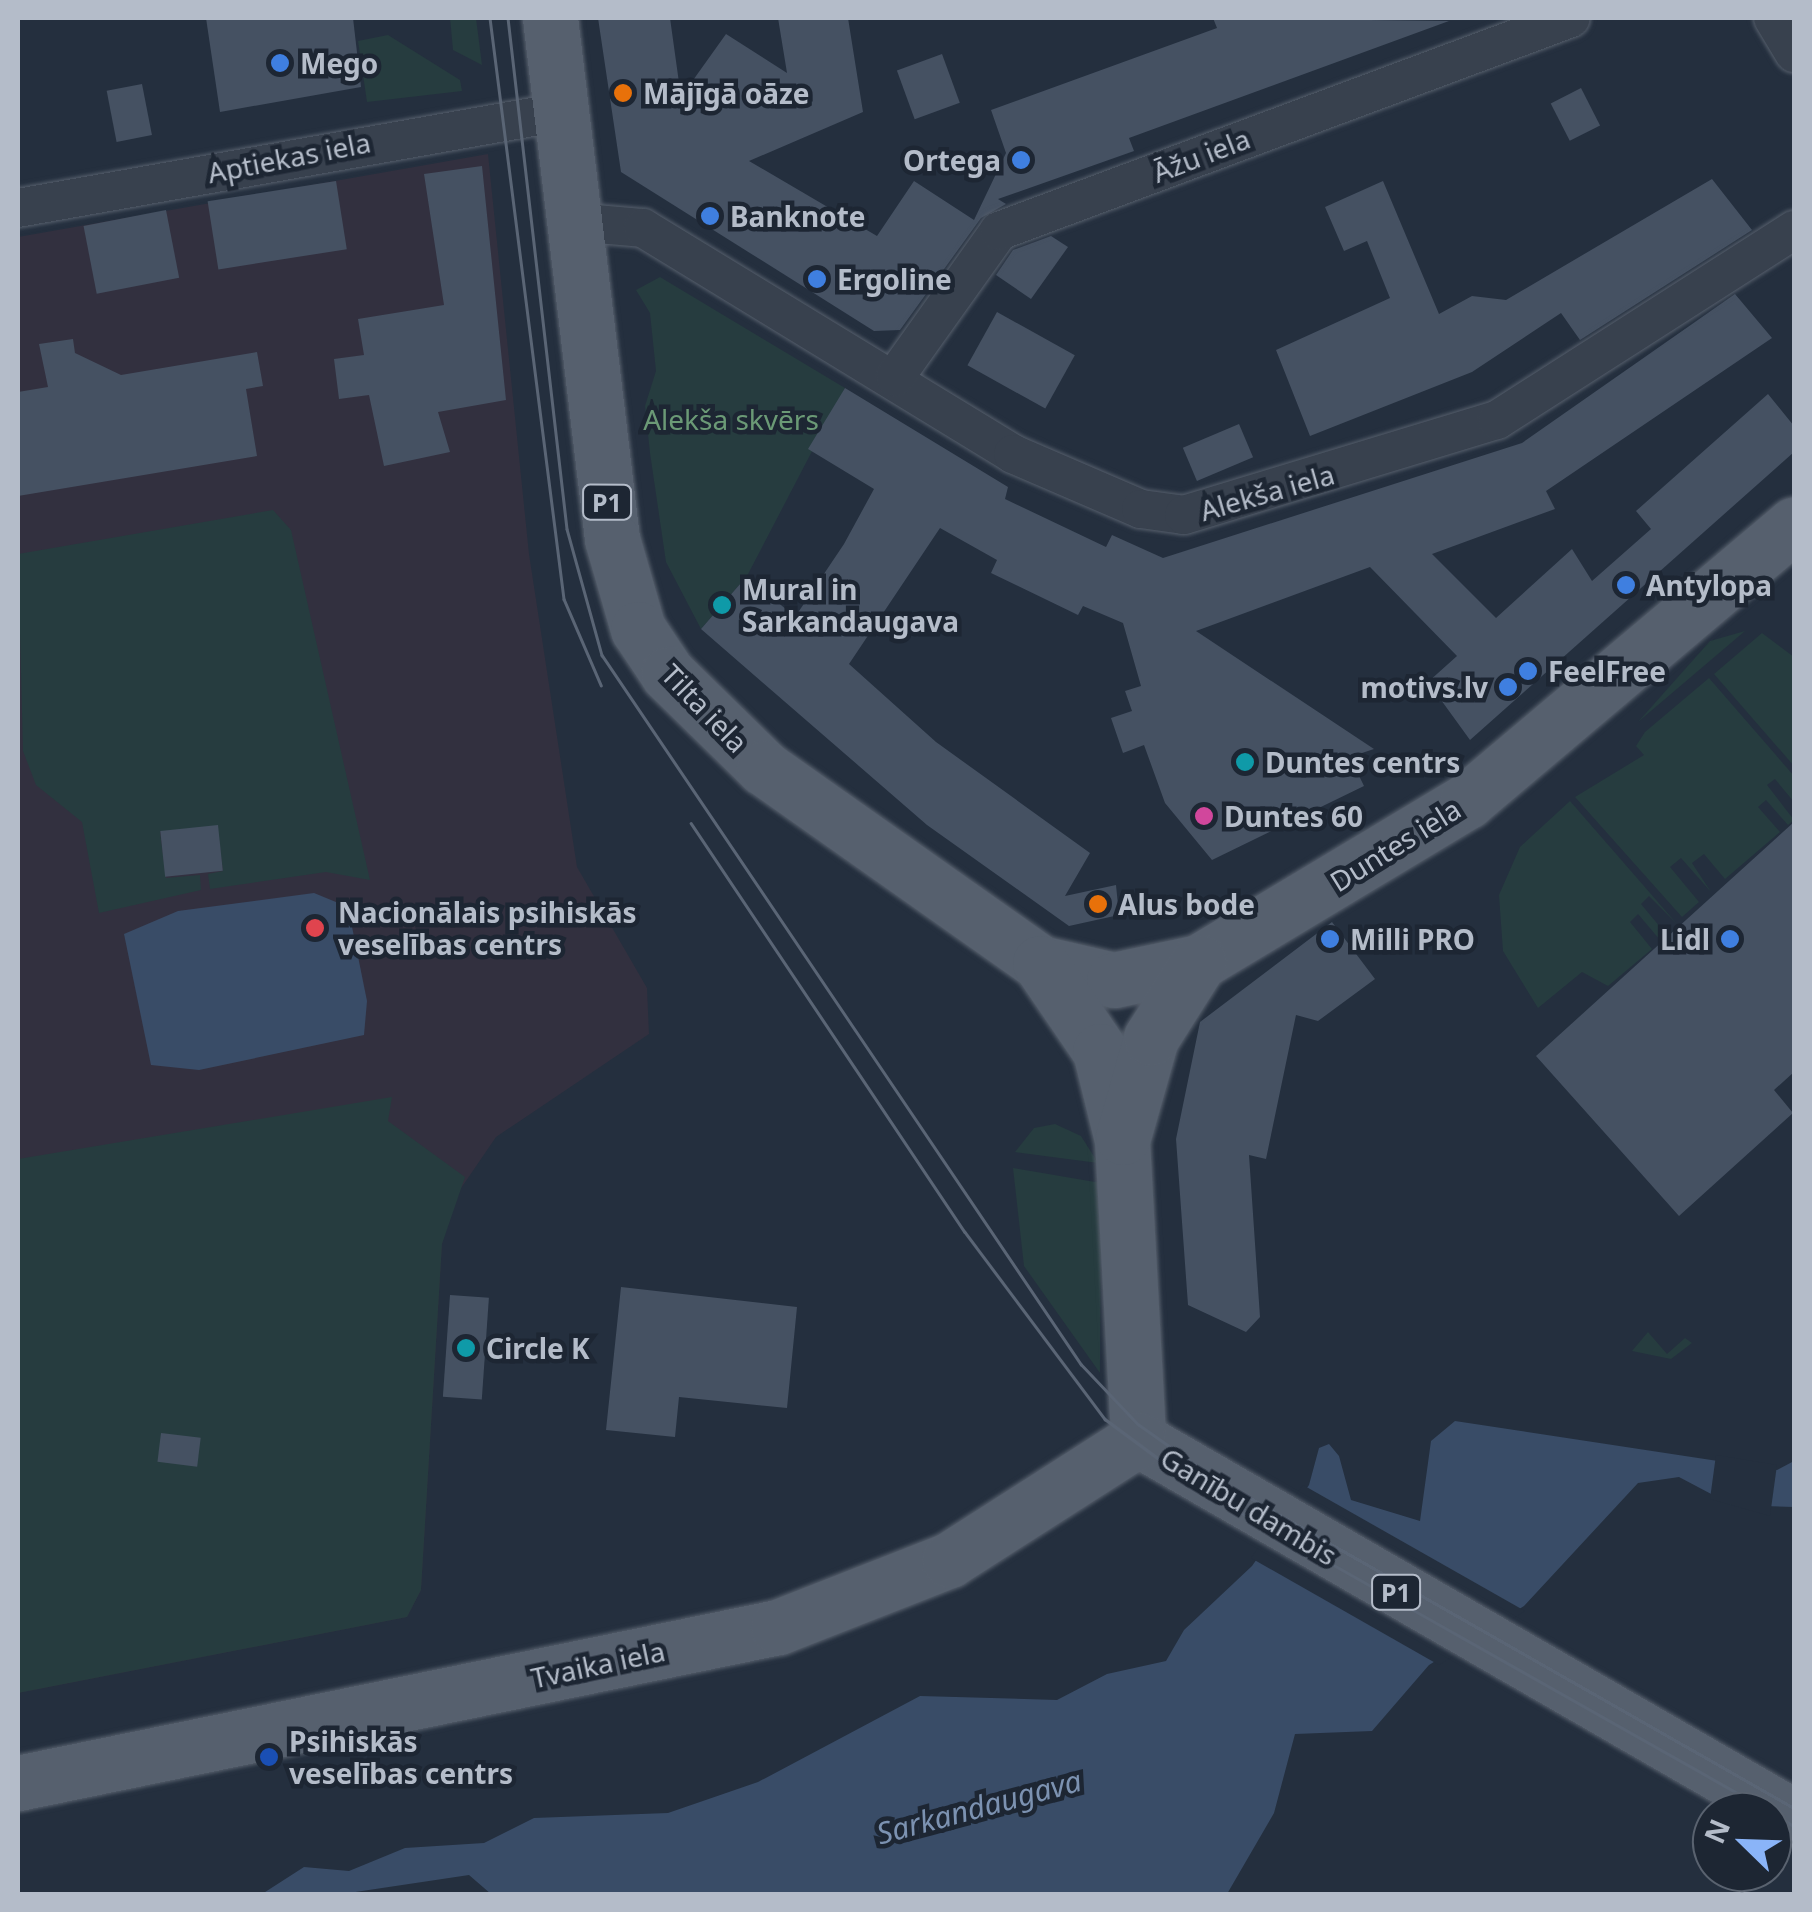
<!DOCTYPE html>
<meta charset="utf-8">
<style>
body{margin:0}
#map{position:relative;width:1812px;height:1912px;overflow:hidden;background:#242f3e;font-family:"Noto Sans",sans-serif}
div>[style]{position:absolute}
.medical>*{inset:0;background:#32303f}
.green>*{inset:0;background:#263c3f}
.water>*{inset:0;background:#394c67}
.pier>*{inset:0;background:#242f3e}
.building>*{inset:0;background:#455162;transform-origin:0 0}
.roads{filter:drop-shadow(0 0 2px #565f6c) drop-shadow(0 0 2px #565f6c)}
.street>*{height:38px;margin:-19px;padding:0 19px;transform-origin:19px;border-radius:19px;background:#38414e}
.primary>*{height:55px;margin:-27.5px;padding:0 27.5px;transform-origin:27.5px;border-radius:27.5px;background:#56606e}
.tram>*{height:2.5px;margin:-1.25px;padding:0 1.25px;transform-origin:1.25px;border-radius:1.25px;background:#5a6575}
.dots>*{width:28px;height:28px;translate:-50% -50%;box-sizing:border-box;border:5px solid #1d2633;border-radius:50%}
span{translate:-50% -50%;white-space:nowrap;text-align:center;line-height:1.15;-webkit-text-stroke:9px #1d2633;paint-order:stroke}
.shield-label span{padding:2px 8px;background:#1d2633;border:2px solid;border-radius:8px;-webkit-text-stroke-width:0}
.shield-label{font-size:25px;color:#b4bcc9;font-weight:700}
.poi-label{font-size:28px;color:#b4bcc9;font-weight:700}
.left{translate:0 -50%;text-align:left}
.right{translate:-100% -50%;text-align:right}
.street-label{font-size:28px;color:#b4bcc9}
.park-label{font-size:28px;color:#6b9a76}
.water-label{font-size:30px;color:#7c92b1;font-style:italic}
.frame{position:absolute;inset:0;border:20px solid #b4bcc9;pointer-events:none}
.north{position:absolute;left:1692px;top:1792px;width:100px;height:100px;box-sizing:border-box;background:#1d2633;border:2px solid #59626f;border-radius:50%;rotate:293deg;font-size:28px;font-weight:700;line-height:40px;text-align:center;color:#b4bcc9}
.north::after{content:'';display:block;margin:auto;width:35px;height:45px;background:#8ab4f8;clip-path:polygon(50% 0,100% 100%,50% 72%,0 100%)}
</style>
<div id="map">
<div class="medical">
<div style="clip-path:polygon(488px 154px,529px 554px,577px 867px,647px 988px,649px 1034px,496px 1137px,455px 1197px,442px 1244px,421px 1590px,407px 1617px,18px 1693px,18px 237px)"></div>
</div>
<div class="green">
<div style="clip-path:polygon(450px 18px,476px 18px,482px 65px,453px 50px)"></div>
<div style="clip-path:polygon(388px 35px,460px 80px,462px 91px,367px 102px,358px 41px)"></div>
<div style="clip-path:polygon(660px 277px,845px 388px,747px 576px,701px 629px,666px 562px,650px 453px,645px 406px,656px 371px,650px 313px,636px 290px)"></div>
<div style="clip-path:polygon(273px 510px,291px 530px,370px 880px,326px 872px,210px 889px,208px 874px,223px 871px,217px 826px,160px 832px,166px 878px,200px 875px,201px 890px,99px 913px,82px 822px,36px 785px,23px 751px,18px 554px)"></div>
<div style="clip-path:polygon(1745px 631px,1638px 722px,1710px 641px)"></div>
<div style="clip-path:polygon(1762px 633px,1794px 657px,1794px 766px,1714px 674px)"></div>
<div style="clip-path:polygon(1709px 678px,1794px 776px,1794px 802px,1775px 779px,1767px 785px,1794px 820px,1788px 825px,1766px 800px,1758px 807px,1780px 832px,1725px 879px,1704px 854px,1692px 863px,1711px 892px,1681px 858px,1670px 867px,1699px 902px,1682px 917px,1575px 797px,1644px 755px,1636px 746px,1645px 732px)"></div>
<div style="clip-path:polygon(1570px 801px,1677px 924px,1649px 896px,1641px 904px,1666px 934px,1660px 940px,1638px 914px,1630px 922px,1652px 949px,1608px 986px,1582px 972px,1538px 1008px,1503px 951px,1499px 895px,1520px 847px)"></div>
<div style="clip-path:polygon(392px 1097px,388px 1121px,465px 1177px,442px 1244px,421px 1590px,407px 1617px,18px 1693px,18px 1159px)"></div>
<div style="clip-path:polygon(1055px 1124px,1081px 1136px,1098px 1163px,1015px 1152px,1034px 1128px)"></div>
<div style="clip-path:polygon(1013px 1168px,1101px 1183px,1100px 1373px,1024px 1266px)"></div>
<div style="clip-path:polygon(1648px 1332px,1667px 1354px,1685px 1338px,1692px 1343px,1671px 1359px,1632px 1351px)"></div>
</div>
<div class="water">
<div style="clip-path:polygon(314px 893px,348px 907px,367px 1001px,364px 1035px,199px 1070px,151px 1065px,124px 934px,178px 911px)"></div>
<div style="clip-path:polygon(1455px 1421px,1777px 1470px,1794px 1461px,1794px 1507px,1732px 1505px,1679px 1477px,1638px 1483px,1524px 1606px,1429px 1665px,1372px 1731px,1295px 1734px,1274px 1813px,1227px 1894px,491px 1894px,469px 1875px,342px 1894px,262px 1894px,304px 1867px,349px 1871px,405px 1848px,484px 1843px,534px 1818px,668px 1813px,758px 1782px,920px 1696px,1057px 1700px,1107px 1674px,1166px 1661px,1184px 1630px,1252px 1566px,1309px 1485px,1319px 1448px,1329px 1444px,1339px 1456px,1351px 1500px,1420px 1521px,1431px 1441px)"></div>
</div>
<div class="pier">
<div style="clip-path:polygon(1716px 1455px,1777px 1465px,1770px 1516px,1710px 1499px)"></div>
<div style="clip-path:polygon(1303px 1485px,1525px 1611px,1439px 1665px,1251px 1558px)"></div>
</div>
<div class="building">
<div style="clip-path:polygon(206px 18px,353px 18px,361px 87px,220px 112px)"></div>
<div style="clip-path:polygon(598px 18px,670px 18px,681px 97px,726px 34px,787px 73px,778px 18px,848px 18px,863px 112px,749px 161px,877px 236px,914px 181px,974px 220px,1006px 153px,991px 110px,1217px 28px,1213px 18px,1449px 21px,1129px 138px,1134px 151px,998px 199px,1006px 204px,981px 218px,900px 330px,874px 331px,621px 172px)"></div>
<div style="left:942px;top:54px;width:52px;height:48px;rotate:70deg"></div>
<div style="left:142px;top:84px;width:52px;height:36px;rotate:79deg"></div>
<div style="left:1581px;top:88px;width:42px;height:34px;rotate:63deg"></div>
<div style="clip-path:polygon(482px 166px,506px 400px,438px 412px,450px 452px,384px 466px,369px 395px,339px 399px,334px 359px,364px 355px,358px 319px,444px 305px,424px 174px)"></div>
<div style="clip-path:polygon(1712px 179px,1752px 230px,1580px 340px,1561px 313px,1472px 372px,1310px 436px,1276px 350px,1390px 298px,1367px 241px,1344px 251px,1325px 207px,1383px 181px,1439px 314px,1472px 296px,1506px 300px)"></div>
<div style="left:336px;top:181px;width:69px;height:130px;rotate:81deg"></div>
<div style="left:166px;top:210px;width:69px;height:84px;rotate:79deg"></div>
<div style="clip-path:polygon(1051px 236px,1068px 247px,1031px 299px,996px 275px,1013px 250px)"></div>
<div style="clip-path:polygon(1735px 294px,1772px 338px,1546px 491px,1555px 509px,1432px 554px,1496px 618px,1572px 549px,1592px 581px,1651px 529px,1636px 511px,1768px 394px,1794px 426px,1794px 452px,1470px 740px,1428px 682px,1457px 656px,1370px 567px,1196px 631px,1374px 749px,1350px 757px,1364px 786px,1212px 860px,1165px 803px,1144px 745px,1123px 753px,1111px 718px,1132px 711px,1125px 691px,1141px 686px,1123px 623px,1083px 606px,1078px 615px,991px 573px,997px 560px,940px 528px,849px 664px,936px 742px,1090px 853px,1065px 896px,1116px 885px,1119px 915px,1069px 926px,927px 825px,701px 629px,747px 576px,795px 617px,844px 544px,874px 489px,808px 449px,845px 388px,1008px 487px,1005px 499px,1106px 547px,1112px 535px,1163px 558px,1522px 443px)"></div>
<div style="left:997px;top:312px;width:89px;height:61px;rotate:29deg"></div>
<div style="clip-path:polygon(73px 339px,75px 353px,121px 375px,257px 352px,263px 386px,246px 389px,257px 456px,18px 496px,18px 392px,48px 387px,39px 344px)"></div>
<div style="left:1239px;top:424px;width:36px;height:61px;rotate:67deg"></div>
<div style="clip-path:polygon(1794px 822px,1794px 1072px,1774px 1090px,1793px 1113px,1679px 1216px,1536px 1056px)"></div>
<div style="left:218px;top:825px;width:46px;height:58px;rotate:84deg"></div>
<div style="clip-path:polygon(1332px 922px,1375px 979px,1318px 1021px,1296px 1015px,1266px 1159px,1249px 1155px,1260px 1317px,1246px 1332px,1188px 1305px,1176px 1139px,1200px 1022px)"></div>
<div style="clip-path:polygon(621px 1287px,797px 1307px,787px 1408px,679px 1397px,675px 1437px,606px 1430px)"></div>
<div style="left:450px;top:1295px;width:39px;height:102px;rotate:4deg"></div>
<div style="left:161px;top:1433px;width:40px;height:29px;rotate:7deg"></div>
</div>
<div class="roads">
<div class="street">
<div style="left:1773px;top:18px;width:41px;rotate:59deg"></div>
<div style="left:18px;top:208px;width:551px;rotate:-10.03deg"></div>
<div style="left:574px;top:222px;width:69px;rotate:5deg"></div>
<div style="left:643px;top:228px;width:434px;rotate:31.4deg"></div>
<div style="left:1013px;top:454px;width:139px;rotate:23.3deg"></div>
<div style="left:1141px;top:509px;width:43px;rotate:7.9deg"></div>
<div style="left:1184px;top:515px;width:327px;rotate:-16.9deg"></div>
<div style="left:1497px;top:420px;width:353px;rotate:-32.6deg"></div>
<div style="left:895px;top:377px;width:179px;rotate:-54.5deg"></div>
<div style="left:999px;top:231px;width:610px;rotate:-20.42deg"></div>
</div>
<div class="primary">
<div style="left:550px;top:18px;width:525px;rotate:83.21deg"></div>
<div style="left:612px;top:539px;width:94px;rotate:73.9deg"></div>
<div style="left:638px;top:629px;width:54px;rotate:56.3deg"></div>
<div style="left:668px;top:674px;width:134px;rotate:44.4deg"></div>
<div style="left:764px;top:768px;width:338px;rotate:35.2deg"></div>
<div style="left:1040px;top:963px;width:76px;rotate:12.9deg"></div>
<div style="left:1114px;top:980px;width:87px;rotate:-12deg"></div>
<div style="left:1199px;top:962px;width:313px;rotate:-31deg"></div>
<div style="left:1467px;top:801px;width:428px;rotate:-40.2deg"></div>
<div style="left:1040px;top:963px;width:107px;rotate:55.7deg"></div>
<div style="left:1100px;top:1051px;width:92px;rotate:76.1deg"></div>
<div style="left:1122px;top:1140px;width:299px;rotate:86.9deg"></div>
<div style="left:1123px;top:1137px;width:103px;rotate:-74.2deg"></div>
<div style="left:1151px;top:1038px;width:90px;rotate:-57.7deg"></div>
<div style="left:1138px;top:1439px;width:757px;rotate:29.95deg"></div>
<div style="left:18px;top:1783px;width:776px;rotate:-11.6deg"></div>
<div style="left:778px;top:1627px;width:184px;rotate:-21.4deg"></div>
<div style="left:949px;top:1560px;width:224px;rotate:-32.6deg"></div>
</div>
</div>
<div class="tram">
<div style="left:490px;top:18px;width:586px;rotate:82.74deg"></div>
<div style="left:564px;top:599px;width:94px;rotate:66.7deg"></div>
<div style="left:508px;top:18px;width:514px;rotate:83.41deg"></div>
<div style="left:567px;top:529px;width:131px;rotate:74.5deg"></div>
<div style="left:602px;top:655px;width:856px;rotate:55.96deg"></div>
<div style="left:1081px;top:1364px;width:83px;rotate:46.5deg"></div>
<div style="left:1138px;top:1424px;width:88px;rotate:35.3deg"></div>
<div style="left:1210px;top:1475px;width:672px;rotate:29.69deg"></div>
<div style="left:691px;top:823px;width:492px;rotate:56.2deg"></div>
<div style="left:965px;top:1232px;width:234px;rotate:53.2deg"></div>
<div style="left:1105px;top:1419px;width:119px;rotate:36.5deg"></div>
<div style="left:1201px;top:1490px;width:655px;rotate:29.46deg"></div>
<div style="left:1772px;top:1813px;width:26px;rotate:31deg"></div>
</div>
<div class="dots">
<div style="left:280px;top:63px;background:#3f7fe0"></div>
<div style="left:623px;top:93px;background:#e8710a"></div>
<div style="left:1021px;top:160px;background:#3f7fe0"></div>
<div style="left:710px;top:216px;background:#3f7fe0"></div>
<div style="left:817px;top:279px;background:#3f7fe0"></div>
<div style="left:1626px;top:585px;background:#3f7fe0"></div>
<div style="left:722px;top:605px;background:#0f9aa8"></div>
<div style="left:1528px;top:671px;background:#3f7fe0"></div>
<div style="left:1508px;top:687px;background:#3f7fe0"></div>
<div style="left:1245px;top:762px;background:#0f9aa8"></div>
<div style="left:1204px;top:816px;background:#d1479c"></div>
<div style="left:1098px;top:904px;background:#e8710a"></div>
<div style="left:315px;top:928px;background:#e0444e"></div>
<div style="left:1330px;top:939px;background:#3f7fe0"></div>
<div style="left:1730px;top:939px;background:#3f7fe0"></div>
<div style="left:466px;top:1348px;background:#0f9aa8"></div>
<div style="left:269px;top:1757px;background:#1a4fb4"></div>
</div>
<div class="shield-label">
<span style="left:607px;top:502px">P1</span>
<span style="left:1396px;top:1592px">P1</span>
</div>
<div class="poi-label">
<span class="left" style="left:300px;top:63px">Mego</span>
<span class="left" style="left:643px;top:93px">Mājīgā oāze</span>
<span class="right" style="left:1001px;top:160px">Ortega</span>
<span class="left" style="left:730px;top:216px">Banknote</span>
<span class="left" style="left:837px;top:279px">Ergoline</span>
<span class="left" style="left:1646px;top:585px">Antylopa</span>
<span class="left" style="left:742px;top:605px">Mural in<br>Sarkandaugava</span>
<span class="left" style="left:1548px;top:671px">FeelFree</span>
<span class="right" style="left:1488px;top:687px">motivs.lv</span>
<span class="left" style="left:1265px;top:762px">Duntes centrs</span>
<span class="left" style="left:1224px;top:816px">Duntes 60</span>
<span class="left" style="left:1118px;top:904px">Alus bode</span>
<span class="left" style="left:338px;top:928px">Nacionālais psihiskās<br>veselības centrs</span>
<span class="left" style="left:1350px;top:939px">Milli PRO</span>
<span class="right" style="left:1710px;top:939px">Lidl</span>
<span class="left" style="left:486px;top:1348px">Circle K</span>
<span class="left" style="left:289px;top:1757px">Psihiskās<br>veselības centrs</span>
</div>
<div class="street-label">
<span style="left:1201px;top:155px;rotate:-21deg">Āžu iela</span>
<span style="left:289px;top:157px;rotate:-11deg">Aptiekas iela</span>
<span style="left:1267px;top:492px;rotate:-16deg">Alekša iela</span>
<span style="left:705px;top:708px;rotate:46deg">Tilta iela</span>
<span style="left:1395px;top:845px;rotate:-32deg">Duntes iela</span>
<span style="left:1249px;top:1506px;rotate:31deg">Ganību dambis</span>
<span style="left:598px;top:1664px;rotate:-12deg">Tvaika iela</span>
</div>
<div class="park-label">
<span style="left:731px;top:419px">Alekša skvērs</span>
</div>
<div class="water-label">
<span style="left:979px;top:1807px;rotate:-15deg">Sarkandaugava</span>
</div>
<div class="frame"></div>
<div class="north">N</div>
</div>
